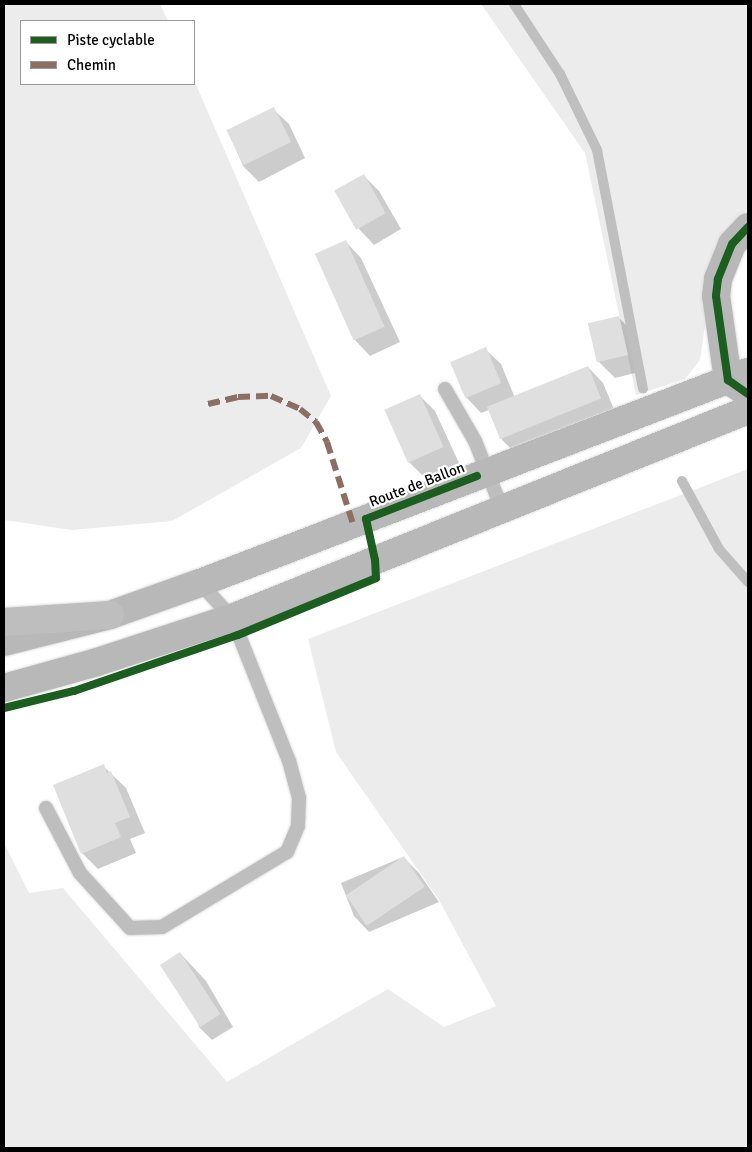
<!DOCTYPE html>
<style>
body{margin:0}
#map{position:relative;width:752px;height:1152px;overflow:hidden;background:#fff;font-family:Signika,sans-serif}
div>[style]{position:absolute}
.green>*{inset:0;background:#ececec}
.shadow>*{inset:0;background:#0003}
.stream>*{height:10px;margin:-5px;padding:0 5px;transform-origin:5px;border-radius:5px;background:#bfbfbf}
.building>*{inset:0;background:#dfdfdf;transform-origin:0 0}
.roads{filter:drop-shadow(0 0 1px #dbdbdb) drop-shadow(0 0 1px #dbdbdb)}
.lane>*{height:14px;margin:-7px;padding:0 7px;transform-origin:7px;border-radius:7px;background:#bebebe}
.secondary>*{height:28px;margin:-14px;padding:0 14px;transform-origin:14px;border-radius:14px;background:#b8b8b8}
.highway>*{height:28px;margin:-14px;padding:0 14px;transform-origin:14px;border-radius:14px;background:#bebebe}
.quiet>*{height:6px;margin-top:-3px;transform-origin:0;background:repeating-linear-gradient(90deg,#8d6e63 0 12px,transparent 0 18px)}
.cycleway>*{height:8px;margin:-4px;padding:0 4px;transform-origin:4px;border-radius:4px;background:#1b5e20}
span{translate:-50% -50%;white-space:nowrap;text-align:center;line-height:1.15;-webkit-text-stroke:4.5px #fff;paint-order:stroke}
.street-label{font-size:15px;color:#000}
.frame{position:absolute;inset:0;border:5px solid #000;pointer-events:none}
.legend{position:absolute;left:20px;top:20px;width:175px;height:65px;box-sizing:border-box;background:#fff;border:1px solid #999;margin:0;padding:6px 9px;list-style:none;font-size:15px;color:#000}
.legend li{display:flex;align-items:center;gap:10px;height:25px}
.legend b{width:25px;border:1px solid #999}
</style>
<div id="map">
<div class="green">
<div style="clip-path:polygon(4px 4px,160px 4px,168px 21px,21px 21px,21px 84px,194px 84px,194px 80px,331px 396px,301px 448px,172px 521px,72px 530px,4px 520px)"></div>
<div style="clip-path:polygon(481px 4px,748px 4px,748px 209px,720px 236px,704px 283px,705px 326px,700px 360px,685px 379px,636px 395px,585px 153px)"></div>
<div style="clip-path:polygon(748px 469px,748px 1148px,4px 1148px,4px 843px,29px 893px,63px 888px,227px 1082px,388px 989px,444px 1027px,496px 1006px,439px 900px,336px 752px,308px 639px)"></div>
</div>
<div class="shadow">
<div style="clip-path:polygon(273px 109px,289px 124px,305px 158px,259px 182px,243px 166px,228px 131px)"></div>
<div style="clip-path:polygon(364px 176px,379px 191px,401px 229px,374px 245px,359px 229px)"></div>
<div style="clip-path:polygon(346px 242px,361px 258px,400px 342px,370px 356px,355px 340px)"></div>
<div style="clip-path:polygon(618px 317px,634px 333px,643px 371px,615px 378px,599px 362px,590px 325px)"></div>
<div style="clip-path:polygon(485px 349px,501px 364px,515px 398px,588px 367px,603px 383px,616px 414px,518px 455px,502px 440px,489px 410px,481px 413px,466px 397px)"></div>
<div style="clip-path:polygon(420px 396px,435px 411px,459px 463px,425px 478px,409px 462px)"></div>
<div style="clip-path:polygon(103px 766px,126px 788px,145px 833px,130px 839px,136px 853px,98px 869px,82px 853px)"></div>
<div style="clip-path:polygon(403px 857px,419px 873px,439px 902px,369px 932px,354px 916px,341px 883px)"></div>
<div style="clip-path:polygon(180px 953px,206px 981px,233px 1027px,212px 1040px,199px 1027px)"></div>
</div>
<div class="stream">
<div style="left:514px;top:4px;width:84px;rotate:56.7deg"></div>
<div style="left:560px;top:74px;width:85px;rotate:64deg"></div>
<div style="left:597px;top:150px;width:243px;rotate:79.1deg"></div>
<div style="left:682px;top:481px;width:77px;rotate:61.4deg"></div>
<div style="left:719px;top:549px;width:44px;rotate:48.7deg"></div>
</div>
<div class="building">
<div style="left:274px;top:107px;width:39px;height:53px;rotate:64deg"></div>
<div style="left:364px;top:174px;width:45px;height:34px;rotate:61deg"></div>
<div style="left:346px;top:240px;width:95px;height:34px;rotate:66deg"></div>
<div style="left:619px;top:316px;width:40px;height:32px;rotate:77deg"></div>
<div style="left:486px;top:347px;width:39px;height:39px;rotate:67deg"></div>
<div style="left:588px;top:366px;width:35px;height:109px;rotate:68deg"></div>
<div style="left:420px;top:394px;width:58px;height:39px;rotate:66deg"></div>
<div style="clip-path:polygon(104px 764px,107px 773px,111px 771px,130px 817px,115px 823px,121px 837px,81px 854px,53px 785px)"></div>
<div style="left:404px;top:856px;width:37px;height:70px;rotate:56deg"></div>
<div style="left:180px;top:952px;width:74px;height:24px;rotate:57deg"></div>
</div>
<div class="roads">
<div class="lane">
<div style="left:445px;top:389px;width:60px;rotate:60deg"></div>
<div style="left:475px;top:441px;width:73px;rotate:68.3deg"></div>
<div style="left:46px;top:808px;width:73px;rotate:62.4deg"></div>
<div style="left:80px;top:873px;width:74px;rotate:47.7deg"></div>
<div style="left:130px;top:928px;width:32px;rotate:-2deg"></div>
<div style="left:162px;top:927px;width:146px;rotate:-31deg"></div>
<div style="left:287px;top:852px;width:28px;rotate:-67deg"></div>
<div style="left:298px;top:826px;width:28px;rotate:-88deg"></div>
<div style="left:299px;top:798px;width:38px;rotate:-105deg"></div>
<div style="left:289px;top:761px;width:154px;rotate:-111.7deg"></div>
<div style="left:232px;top:618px;width:47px;rotate:-132.4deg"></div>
</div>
<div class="secondary">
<div style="left:743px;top:390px;width:18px;rotate:-146deg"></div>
<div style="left:728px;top:380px;width:85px;rotate:-98.1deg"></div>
<div style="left:716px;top:296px;width:17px;rotate:-83deg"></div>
<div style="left:718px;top:279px;width:38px;rotate:-68deg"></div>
<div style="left:732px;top:244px;width:23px;rotate:-47deg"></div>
<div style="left:4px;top:642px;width:109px;rotate:-14.3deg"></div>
<div style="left:110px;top:615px;width:96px;rotate:-19.6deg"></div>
<div style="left:200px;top:583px;width:587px;rotate:-21.06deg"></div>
<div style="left:4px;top:688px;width:97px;rotate:-15.6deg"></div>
<div style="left:97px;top:662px;width:142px;rotate:-18.1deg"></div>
<div style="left:232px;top:618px;width:556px;rotate:-21.95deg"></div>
</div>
<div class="highway">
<div style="left:4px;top:622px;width:106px;rotate:-3.8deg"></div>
</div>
</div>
<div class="quiet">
<div style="left:208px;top:404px;width:31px;rotate:-13deg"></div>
<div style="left:238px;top:397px;width:33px;rotate:-2deg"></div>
<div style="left:271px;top:396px;width:32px;rotate:24deg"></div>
<div style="left:300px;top:409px;width:21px;rotate:39deg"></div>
<div style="left:316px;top:422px;width:23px;rotate:61deg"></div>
<div style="left:327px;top:442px;width:86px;rotate:72.4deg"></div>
</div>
<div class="cycleway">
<div style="left:748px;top:227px;width:23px;rotate:133deg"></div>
<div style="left:732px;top:244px;width:38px;rotate:112deg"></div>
<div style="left:718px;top:279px;width:17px;rotate:97deg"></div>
<div style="left:716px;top:296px;width:85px;rotate:81.9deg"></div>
<div style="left:728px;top:380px;width:24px;rotate:35deg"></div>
<div style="left:4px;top:708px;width:72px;rotate:-13.7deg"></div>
<div style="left:74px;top:691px;width:173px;rotate:-18.9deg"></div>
<div style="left:238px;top:635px;width:149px;rotate:-22.4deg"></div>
<div style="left:376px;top:578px;width:18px;rotate:-93deg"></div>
<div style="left:375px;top:560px;width:42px;rotate:-102.4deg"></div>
<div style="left:366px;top:519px;width:119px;rotate:-21.2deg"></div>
</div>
<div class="street-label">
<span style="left:417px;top:485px;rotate:-21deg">Route de Ballon</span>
</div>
<div class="frame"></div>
<ul class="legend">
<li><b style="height:6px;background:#1b5e20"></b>Piste cyclable</li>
<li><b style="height:6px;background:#8d6e63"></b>Chemin</li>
</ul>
</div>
